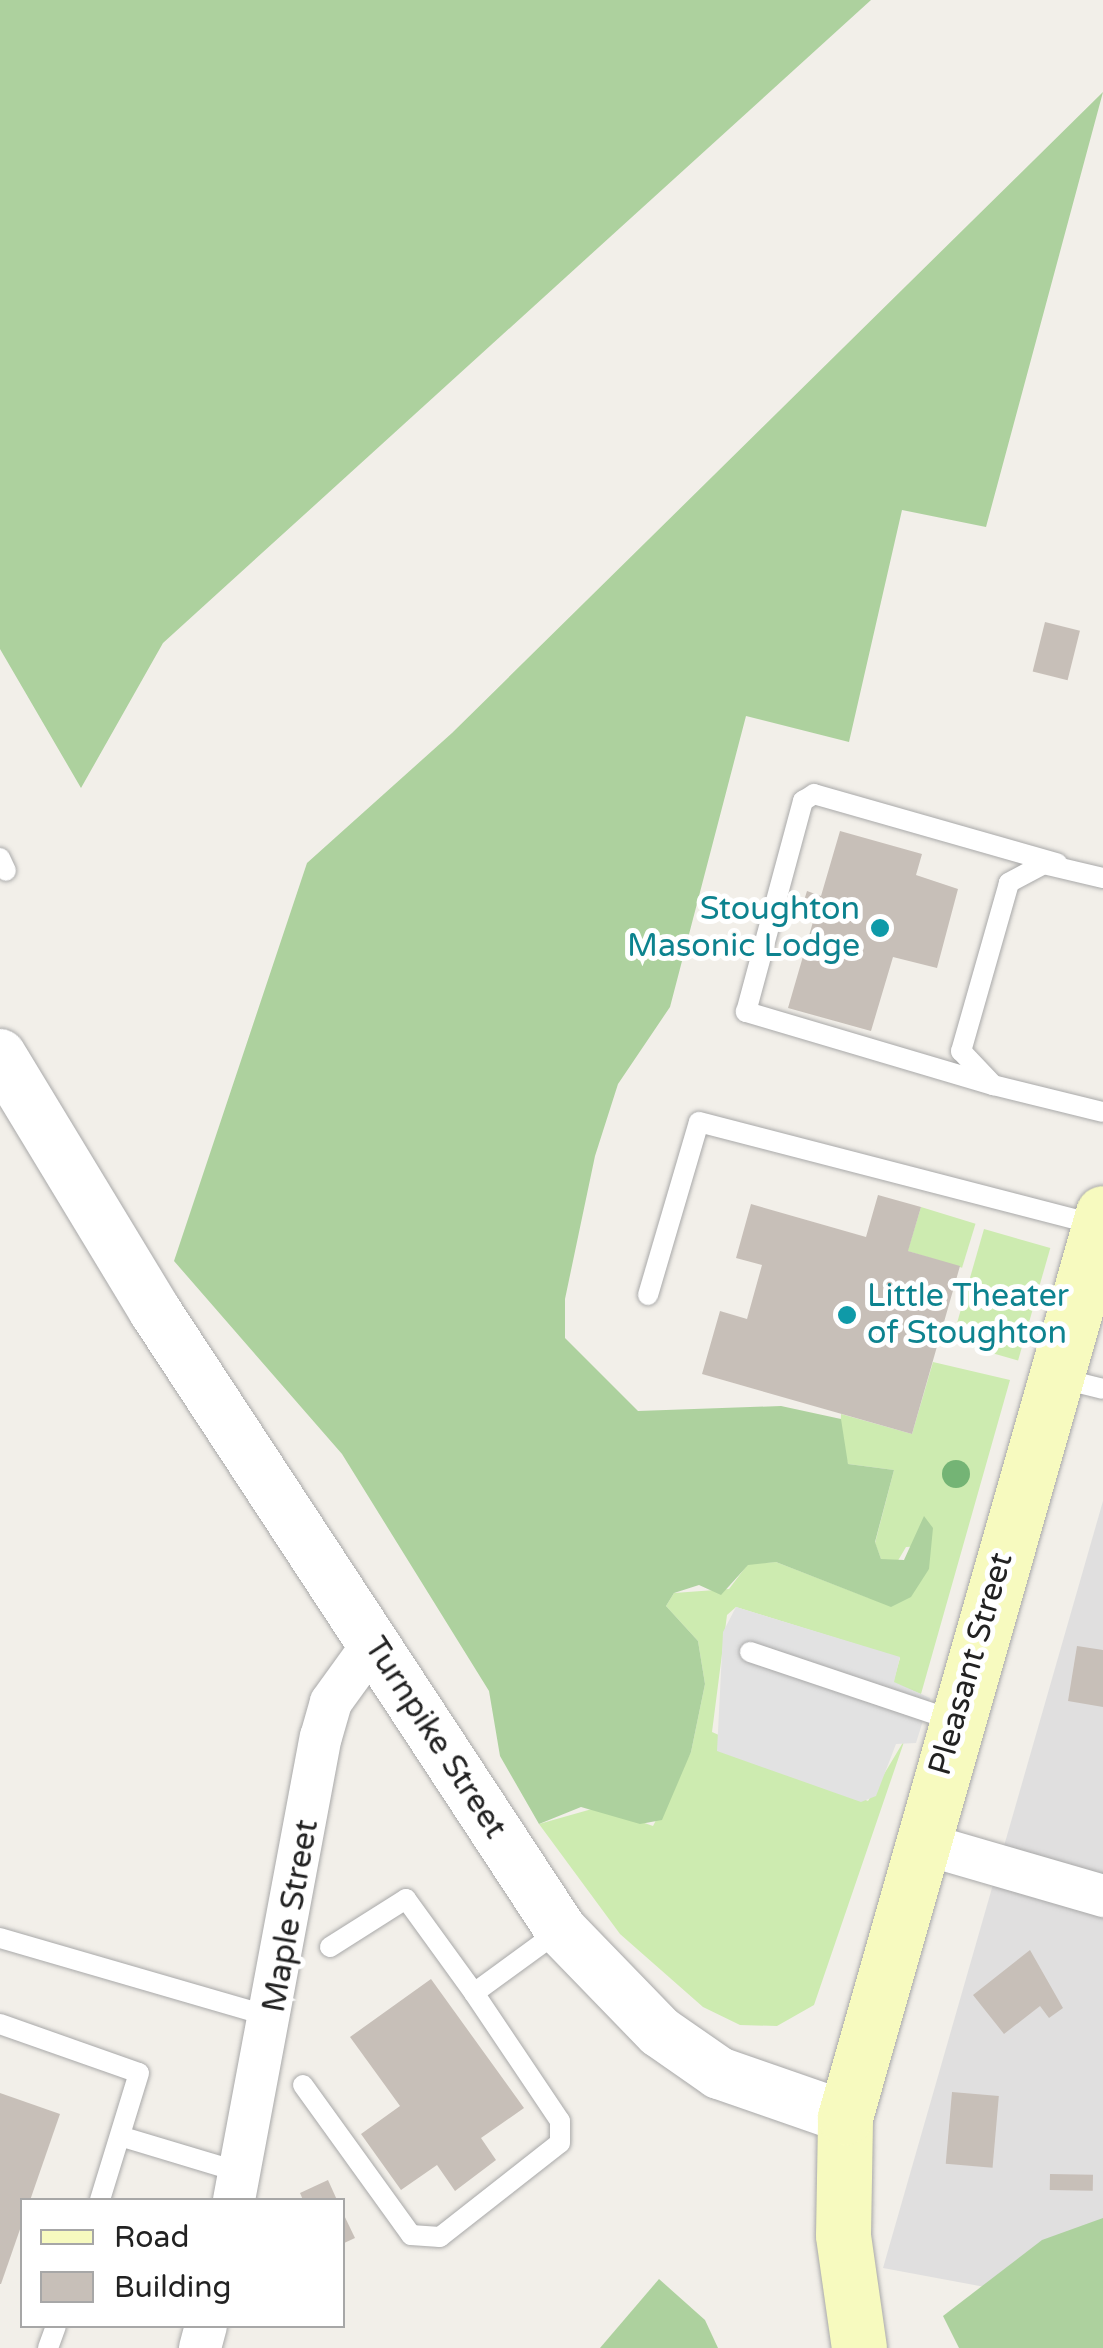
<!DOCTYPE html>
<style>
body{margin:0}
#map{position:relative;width:1103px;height:2348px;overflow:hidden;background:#f2efe9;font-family:"Varela Round",sans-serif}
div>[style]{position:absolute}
.residential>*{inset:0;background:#e0dfdf}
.grass>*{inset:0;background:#cdebb0;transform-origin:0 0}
.forest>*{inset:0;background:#add19e}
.parking>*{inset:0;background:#e2e2e2}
.building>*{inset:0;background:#c7bfb8;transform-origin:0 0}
.roads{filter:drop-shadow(0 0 2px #a9a9a9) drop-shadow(0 0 2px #a9a9a9)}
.service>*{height:20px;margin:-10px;padding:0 10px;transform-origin:10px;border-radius:10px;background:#fff}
.minor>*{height:42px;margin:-21px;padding:0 21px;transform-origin:21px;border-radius:21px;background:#fff}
.tertiary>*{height:52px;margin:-26px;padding:0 26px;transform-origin:26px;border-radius:26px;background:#fff}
.secondary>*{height:55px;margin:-27.5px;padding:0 27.5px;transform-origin:27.5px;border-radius:27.5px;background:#f7fabf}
.trees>*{width:28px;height:28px;margin:-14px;border-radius:50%;background:#74b475}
.dots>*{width:28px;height:28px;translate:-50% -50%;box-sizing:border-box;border:5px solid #fff;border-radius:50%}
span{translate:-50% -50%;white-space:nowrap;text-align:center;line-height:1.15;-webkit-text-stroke:10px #fff;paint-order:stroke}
.culture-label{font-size:32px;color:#0d838f}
.right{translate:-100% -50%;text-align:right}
.left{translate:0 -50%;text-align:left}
.street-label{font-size:32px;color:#222}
.legend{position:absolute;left:20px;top:2198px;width:325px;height:130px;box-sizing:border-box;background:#fff;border:2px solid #a7a7a7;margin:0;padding:12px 18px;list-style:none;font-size:30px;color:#222}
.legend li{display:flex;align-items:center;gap:20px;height:50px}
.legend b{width:50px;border:2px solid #a7a7a7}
</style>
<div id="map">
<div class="residential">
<div style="clip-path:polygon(1103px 1501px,1103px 2309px,883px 2268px)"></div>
</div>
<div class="grass">
<div style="left:921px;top:1207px;width:57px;height:46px;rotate:17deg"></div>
<div style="left:984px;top:1229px;width:69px;height:117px;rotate:16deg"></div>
<div style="clip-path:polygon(933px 1362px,1010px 1380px,921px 1694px,893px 1683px,900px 1658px,736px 1607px,727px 1615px,712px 1732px,868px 1801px,905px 1739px,814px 2005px,777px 2026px,740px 2025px,703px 2007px,620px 1934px,539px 1824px,599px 1807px,653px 1826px,691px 1752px,705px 1684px,698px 1641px,666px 1606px,674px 1593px,729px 1589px,748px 1564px,776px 1562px,869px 1598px,929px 1569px,927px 1546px,906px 1547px,896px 1564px,881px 1559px,875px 1543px,894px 1470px,848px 1464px,840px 1439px,841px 1414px,912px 1434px)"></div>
</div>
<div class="forest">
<div style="clip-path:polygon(0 0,871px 0,163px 643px,81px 788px,0 649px)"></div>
<div style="clip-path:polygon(1103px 92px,986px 527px,902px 510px,849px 742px,746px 716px,670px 1007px,618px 1084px,595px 1156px,565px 1299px,565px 1338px,638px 1411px,781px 1406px,841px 1419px,848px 1464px,894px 1470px,875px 1542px,881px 1559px,904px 1560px,924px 1516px,933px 1528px,929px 1569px,911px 1597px,891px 1607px,776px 1562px,748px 1565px,721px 1595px,699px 1585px,674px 1593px,666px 1606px,698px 1641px,705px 1684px,691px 1752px,662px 1820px,640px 1824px,581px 1807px,539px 1824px,500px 1756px,489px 1691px,342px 1454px,174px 1261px,307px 863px,452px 733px)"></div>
<div style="clip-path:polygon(1103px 2218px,1103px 2348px,959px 2348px,943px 2316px,1042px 2240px)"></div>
<div style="clip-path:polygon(659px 2279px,705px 2320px,718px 2348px,600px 2348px)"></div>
</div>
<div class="parking">
<div style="clip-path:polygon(736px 1607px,900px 1657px,894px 1682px,930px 1698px,916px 1743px,896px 1744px,876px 1796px,861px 1802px,717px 1751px,723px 1632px)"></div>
</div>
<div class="building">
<div style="left:1045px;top:622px;width:36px;height:51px;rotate:14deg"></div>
<div style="clip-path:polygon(840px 831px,922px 854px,916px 875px,958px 889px,937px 968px,893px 957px,871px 1031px,788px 1008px,815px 915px,801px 910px,807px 891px,821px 896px)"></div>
<div style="clip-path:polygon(878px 1195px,921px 1207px,908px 1251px,960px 1266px,912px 1434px,702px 1374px,720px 1311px,747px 1319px,762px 1265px,736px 1258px,751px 1204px,866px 1237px)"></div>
<div style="clip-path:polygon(1077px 1646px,1103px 1650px,1103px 1707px,1068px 1701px)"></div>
<div style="clip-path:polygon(1030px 1950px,1063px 2008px,1049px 2018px,1040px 2006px,1004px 2034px,973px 1995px)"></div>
<div style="clip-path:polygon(431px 1979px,524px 2108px,481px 2138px,496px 2160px,455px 2191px,437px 2165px,401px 2190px,361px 2134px,400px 2106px,350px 2037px)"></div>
<div style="left:952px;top:2092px;width:47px;height:72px;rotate:5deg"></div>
<div style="clip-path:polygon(0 2093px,60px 2114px,1px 2284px,0 2284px)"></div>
<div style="left:1050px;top:2174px;width:43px;height:16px;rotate:1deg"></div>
<div style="clip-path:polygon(328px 2180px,337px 2200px,303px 2200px,300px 2193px)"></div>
<div style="clip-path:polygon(342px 2211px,355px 2238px,342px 2244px)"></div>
</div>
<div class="roads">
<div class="service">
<div style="left:0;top:858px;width:14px;rotate:65deg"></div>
<div style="left:1103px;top:878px;width:61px;rotate:-166.7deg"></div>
<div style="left:1044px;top:864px;width:40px;rotate:152deg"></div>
<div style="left:1009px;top:883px;width:175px;rotate:105.9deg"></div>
<div style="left:961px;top:1051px;width:47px;rotate:46.7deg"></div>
<div style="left:993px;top:1085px;width:113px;rotate:13.8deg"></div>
<div style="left:993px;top:1085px;width:258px;rotate:-163.5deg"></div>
<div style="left:746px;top:1012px;width:219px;rotate:-74.9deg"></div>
<div style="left:803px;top:801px;width:13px;rotate:-32deg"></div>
<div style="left:814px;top:794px;width:253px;rotate:15.9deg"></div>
<div style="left:648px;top:1295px;width:180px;rotate:-73.6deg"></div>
<div style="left:699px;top:1122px;width:411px;rotate:14.5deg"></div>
<div style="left:1059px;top:1378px;width:45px;rotate:14deg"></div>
<div style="left:750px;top:1652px;width:216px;rotate:18.6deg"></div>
<div style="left:0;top:1938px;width:283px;rotate:16.2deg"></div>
<div style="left:330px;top:1947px;width:90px;rotate:-32.3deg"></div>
<div style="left:406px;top:1899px;width:116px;rotate:54.1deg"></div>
<div style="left:0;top:2024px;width:147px;rotate:19.4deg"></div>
<div style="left:139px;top:2073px;width:133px;rotate:107.1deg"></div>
<div style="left:303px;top:2085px;width:185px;rotate:54.2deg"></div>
<div style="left:411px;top:2235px;width:29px;rotate:4deg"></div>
<div style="left:440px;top:2237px;width:152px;rotate:-38.1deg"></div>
<div style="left:560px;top:2143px;width:22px;rotate:-90deg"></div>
<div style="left:560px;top:2121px;width:154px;rotate:-123.9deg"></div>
<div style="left:474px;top:1993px;width:105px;rotate:-36.1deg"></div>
<div style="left:123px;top:2137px;width:122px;rotate:16.7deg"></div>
<div style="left:48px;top:2348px;width:23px;rotate:-70deg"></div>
</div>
<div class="minor">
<div style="left:921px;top:1843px;width:190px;rotate:16.2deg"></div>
<div style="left:234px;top:2200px;width:471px;rotate:-79.4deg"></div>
<div style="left:321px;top:1737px;width:36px;rotate:-74deg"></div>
<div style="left:331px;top:1702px;width:72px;rotate:-54.1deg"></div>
<div style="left:200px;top:2348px;width:23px;rotate:-75deg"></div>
</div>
<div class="tertiary">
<div style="left:0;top:1055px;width:299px;rotate:58.8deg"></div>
<div style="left:155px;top:1311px;width:740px;rotate:56.74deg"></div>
<div style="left:561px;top:1930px;width:142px;rotate:45.9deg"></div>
<div style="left:660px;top:2032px;width:72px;rotate:34.8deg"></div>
<div style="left:719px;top:2073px;width:133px;rotate:19.2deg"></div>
</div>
<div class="secondary">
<div style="left:859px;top:2348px;width:114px;rotate:-98.1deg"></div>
<div style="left:843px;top:2235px;width:118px;rotate:-89deg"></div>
<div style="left:845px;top:2117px;width:940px;rotate:-74.07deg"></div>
</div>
</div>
<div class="trees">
<div style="left:956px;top:1474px"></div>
</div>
<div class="dots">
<div style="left:880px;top:928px;background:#0f9aa8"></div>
<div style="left:847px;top:1315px;background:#0f9aa8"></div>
</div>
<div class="culture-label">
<span class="right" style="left:860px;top:928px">Stoughton<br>Masonic Lodge</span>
<span class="left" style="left:867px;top:1315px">Little Theater<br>of Stoughton</span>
</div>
<div class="street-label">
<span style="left:971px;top:1664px;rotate:-74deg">Pleasant Street</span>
<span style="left:435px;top:1738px;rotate:57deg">Turnpike Street</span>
<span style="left:291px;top:1916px;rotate:-80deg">Maple Street</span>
</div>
<ul class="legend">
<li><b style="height:12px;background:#f7fabf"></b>Road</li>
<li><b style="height:28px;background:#c7bfb8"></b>Building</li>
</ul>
</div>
